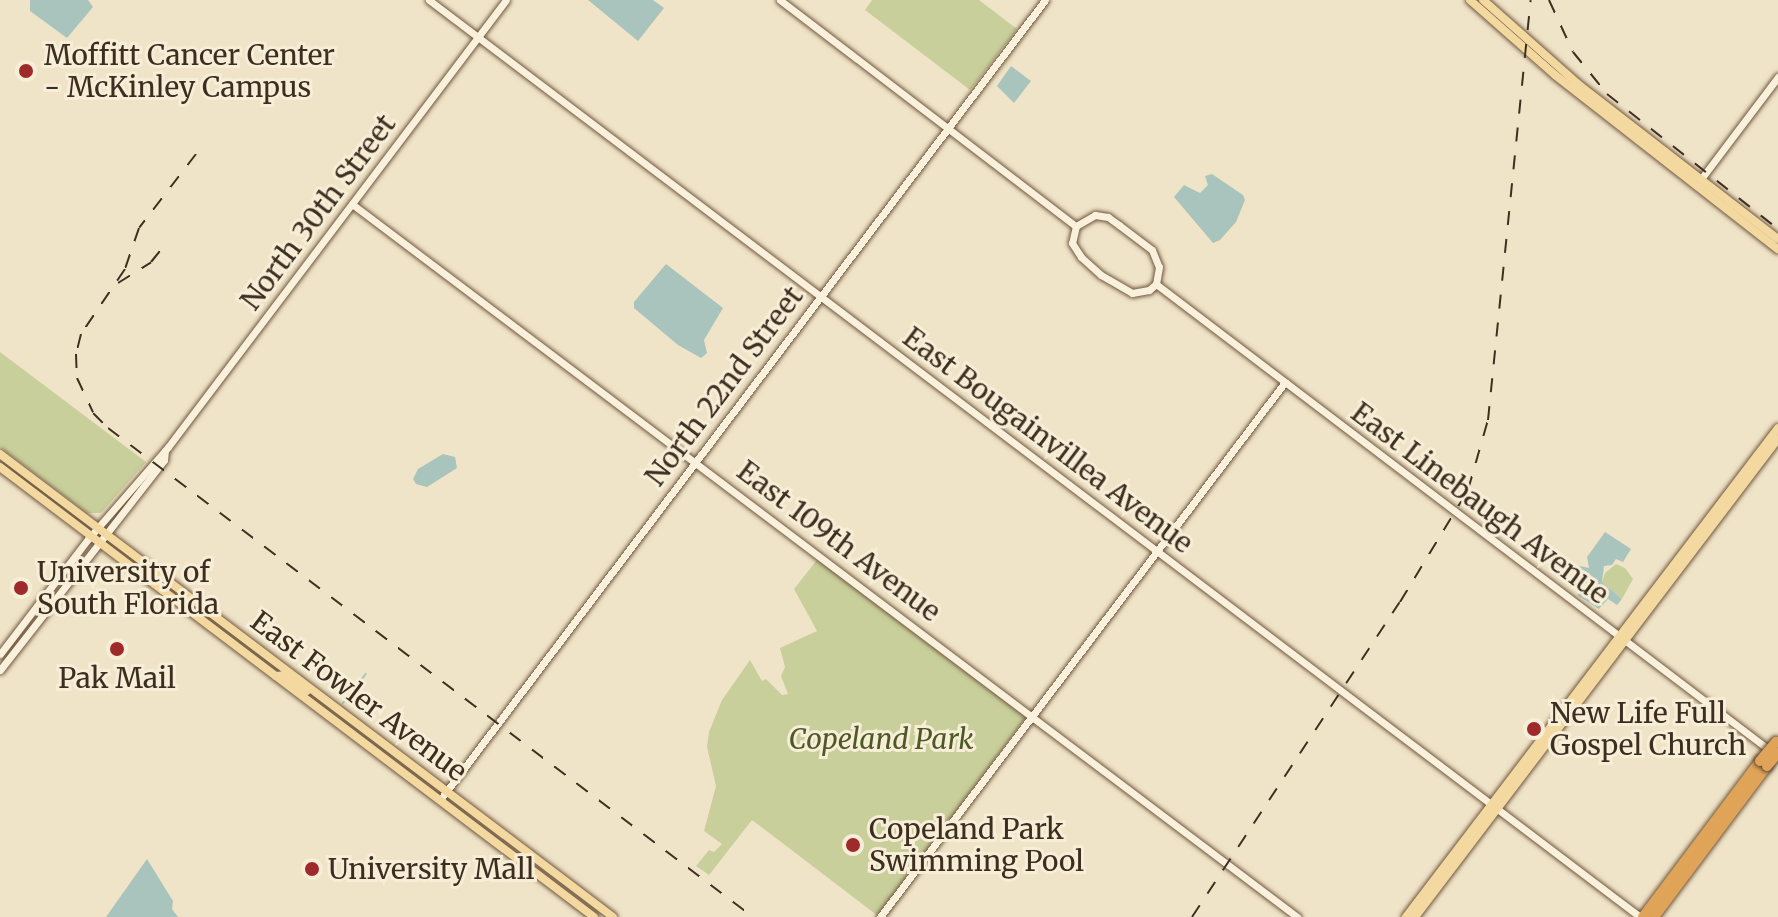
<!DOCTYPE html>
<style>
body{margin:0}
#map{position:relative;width:1778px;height:917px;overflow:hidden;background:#f0e4c8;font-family:Merriweather,serif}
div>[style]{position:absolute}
.green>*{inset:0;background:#c9cf9b}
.water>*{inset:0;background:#a9c4bc}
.stream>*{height:2px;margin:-1px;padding:0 1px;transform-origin:1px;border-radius:1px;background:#a9c4bc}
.roads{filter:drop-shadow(0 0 2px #6f573f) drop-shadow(0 0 2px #6f573f)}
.secondary>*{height:7px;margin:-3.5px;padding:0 3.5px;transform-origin:3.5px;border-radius:3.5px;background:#faf1dc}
.primary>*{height:8px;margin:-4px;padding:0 4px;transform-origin:4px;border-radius:4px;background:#f3d9a0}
.highway>*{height:10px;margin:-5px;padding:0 5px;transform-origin:5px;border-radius:5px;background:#e0a458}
.rail>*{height:2px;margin-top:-1px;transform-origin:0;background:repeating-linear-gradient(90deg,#3d2e20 0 14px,transparent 0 28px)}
.bridges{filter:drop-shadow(0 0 2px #5b4430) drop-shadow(0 0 2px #5b4430)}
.highway-bridge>*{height:10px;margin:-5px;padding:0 5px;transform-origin:5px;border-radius:5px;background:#e0a458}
.dots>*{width:22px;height:22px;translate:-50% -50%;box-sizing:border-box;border:4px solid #f7eed8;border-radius:50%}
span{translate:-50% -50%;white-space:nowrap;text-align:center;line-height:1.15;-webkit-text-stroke:6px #f7eed8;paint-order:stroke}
.poi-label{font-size:28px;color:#3d2e20}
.left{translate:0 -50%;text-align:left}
.street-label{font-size:28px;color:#3d2e20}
.park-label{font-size:28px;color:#4d5a26;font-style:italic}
</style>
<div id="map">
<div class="green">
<div style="clip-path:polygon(872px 0,979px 0,1017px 29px,970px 90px,865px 10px)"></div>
<div style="clip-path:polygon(0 352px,146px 462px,101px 513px,87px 513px,0 447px)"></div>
<div style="clip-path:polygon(820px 556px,1027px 716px,878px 916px,752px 820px,709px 875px,696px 866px,709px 850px,714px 852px,722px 844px,704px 831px,716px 786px,707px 747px,709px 732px,722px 700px,750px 660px,762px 681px,766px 679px,782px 695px,788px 694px,781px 676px,785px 667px,780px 648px,817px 631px,794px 589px)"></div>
<div style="clip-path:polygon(1616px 564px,1625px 568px,1633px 579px,1622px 599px,1602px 582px,1605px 573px)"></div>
</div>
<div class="water">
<div style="clip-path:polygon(30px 0,88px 0,93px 7px,67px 38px,30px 11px)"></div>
<div style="clip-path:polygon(588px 0,653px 0,664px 8px,638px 41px)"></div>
<div style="clip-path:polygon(1011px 66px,1031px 81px,1014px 103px,997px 86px)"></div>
<div style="clip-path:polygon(1212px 174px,1243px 195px,1245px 200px,1236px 222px,1220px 240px,1213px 243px,1174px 197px,1184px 185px,1200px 193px,1208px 185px,1205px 176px)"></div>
<div style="clip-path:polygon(666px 264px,723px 308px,704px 340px,707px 353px,701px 358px,678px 345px,634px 308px,634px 302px)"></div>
<div style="clip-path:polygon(443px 454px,455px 457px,457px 468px,427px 487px,416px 484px,413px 479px,418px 469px)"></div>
<div style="clip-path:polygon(1605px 532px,1631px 549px,1623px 562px,1616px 559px,1612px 565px,1604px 566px,1602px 582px,1622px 599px,1617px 605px,1608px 599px,1599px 609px,1577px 595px,1587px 589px,1585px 581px,1566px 585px,1580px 566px,1589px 568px,1587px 557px)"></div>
<div style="clip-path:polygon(147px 859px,173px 901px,172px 909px,178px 917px,106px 917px)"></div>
</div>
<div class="stream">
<div style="left:343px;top:703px;width:37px;rotate:-52deg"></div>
</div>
<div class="roads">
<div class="secondary">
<div style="left:429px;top:0;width:1519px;rotate:37.13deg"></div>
<div style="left:780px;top:0;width:372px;rotate:37.4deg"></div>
<div style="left:1701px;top:179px;width:128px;rotate:-53deg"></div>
<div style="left:352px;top:204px;width:1184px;rotate:37.03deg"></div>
<div style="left:1076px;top:226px;width:22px;rotate:-30deg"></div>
<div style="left:1095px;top:215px;width:13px;rotate:9deg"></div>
<div style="left:1108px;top:217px;width:14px;rotate:36deg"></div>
<div style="left:1119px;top:225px;width:41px;rotate:37.1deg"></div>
<div style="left:1152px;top:250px;width:18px;rotate:68deg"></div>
<div style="left:1159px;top:267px;width:17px;rotate:100deg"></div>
<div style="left:1076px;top:226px;width:17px;rotate:103deg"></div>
<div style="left:1072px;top:243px;width:17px;rotate:57deg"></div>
<div style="left:1081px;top:257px;width:27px;rotate:42deg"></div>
<div style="left:1101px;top:275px;width:36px;rotate:30deg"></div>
<div style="left:1132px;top:293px;width:17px;rotate:-10deg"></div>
<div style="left:1149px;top:290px;width:9px;rotate:-41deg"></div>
<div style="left:1156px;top:284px;width:774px;rotate:37.23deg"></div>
<div style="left:0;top:654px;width:145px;rotate:-52.6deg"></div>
<div style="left:88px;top:539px;width:122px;rotate:-49deg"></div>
<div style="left:168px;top:447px;width:560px;rotate:-52.91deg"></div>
<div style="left:0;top:670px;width:266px;rotate:-52deg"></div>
<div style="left:164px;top:460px;width:9px;rotate:-84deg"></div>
<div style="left:443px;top:796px;width:998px;rotate:-52.9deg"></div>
<div style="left:880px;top:917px;width:671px;rotate:-52.87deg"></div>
</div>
<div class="primary">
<div style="left:1470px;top:0;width:113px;rotate:41.4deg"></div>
<div style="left:1555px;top:75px;width:283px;rotate:38deg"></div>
<div style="left:1483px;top:0;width:127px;rotate:41.5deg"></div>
<div style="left:1578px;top:84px;width:253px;rotate:37.8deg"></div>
<div style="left:0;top:454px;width:768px;rotate:37.06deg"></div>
<div style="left:0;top:467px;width:745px;rotate:37.15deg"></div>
<div style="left:276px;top:676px;width:9px;rotate:-6deg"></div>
<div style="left:285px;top:675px;width:27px;rotate:36deg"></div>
<div style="left:1406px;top:917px;width:614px;rotate:-52.74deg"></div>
<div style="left:1415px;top:917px;width:600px;rotate:-52.79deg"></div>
</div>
<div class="highway">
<div style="left:1643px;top:917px;width:195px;rotate:-53.1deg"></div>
<div style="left:1654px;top:917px;width:189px;rotate:-53.2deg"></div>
</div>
</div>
<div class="rail">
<div style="left:1549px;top:0;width:57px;rotate:65.2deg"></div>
<div style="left:1573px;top:52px;width:54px;rotate:51deg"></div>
<div style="left:1607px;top:94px;width:218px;rotate:38.3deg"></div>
<div style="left:196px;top:154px;width:93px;rotate:127.6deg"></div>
<div style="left:139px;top:228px;width:43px;rotate:108.9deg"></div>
<div style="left:125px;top:269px;width:78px;rotate:124.1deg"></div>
<div style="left:81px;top:334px;width:21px;rotate:104deg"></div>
<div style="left:76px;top:354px;width:24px;rotate:88deg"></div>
<div style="left:77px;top:378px;width:38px;rotate:65deg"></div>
<div style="left:93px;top:413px;width:21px;rotate:45deg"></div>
<div style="left:108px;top:428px;width:809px;rotate:37.17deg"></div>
<div style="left:118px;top:283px;width:39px;rotate:-32deg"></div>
<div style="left:151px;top:262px;width:26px;rotate:-51deg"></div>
<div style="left:1192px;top:917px;width:377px;rotate:-56.6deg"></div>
<div style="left:1400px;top:602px;width:131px;rotate:-58.7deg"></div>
<div style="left:1468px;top:490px;width:73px;rotate:-74.1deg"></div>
<div style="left:1488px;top:420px;width:422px;rotate:-84.2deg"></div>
</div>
<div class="bridges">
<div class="highway-bridge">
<div style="left:1760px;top:761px;width:25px;rotate:-50deg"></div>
<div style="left:1767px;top:766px;width:17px;rotate:-50deg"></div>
</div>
</div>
<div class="dots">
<div style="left:26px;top:71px;background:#9e2a2b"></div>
<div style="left:21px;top:588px;background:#9e2a2b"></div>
<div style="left:117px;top:649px;background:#9e2a2b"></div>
<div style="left:1534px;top:729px;background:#9e2a2b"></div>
<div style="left:853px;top:845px;background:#9e2a2b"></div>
<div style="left:312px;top:869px;background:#9e2a2b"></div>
</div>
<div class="poi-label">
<span class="left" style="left:44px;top:71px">Moffitt Cancer Center<br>- McKinley Campus</span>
<span class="left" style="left:37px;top:588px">University of<br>South Florida</span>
<span style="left:117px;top:678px">Pak Mail</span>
<span class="left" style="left:1550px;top:729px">New Life Full<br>Gospel Church</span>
<span class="left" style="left:869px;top:845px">Copeland Park<br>Swimming Pool</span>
<span class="left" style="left:328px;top:869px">University Mall</span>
</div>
<div class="street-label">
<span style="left:318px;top:212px;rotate:-53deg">North 30th Street</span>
<span style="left:724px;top:386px;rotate:-53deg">North 22nd Street</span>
<span style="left:1048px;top:440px;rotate:37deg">East Bougainvillea Avenue</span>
<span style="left:1480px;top:503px;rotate:37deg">East Linebaugh Avenue</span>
<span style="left:839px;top:541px;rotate:37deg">East 109th Avenue</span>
<span style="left:359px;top:696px;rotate:37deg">East Fowler Avenue</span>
</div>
<div class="park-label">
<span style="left:881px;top:739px">Copeland Park</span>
</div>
</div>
